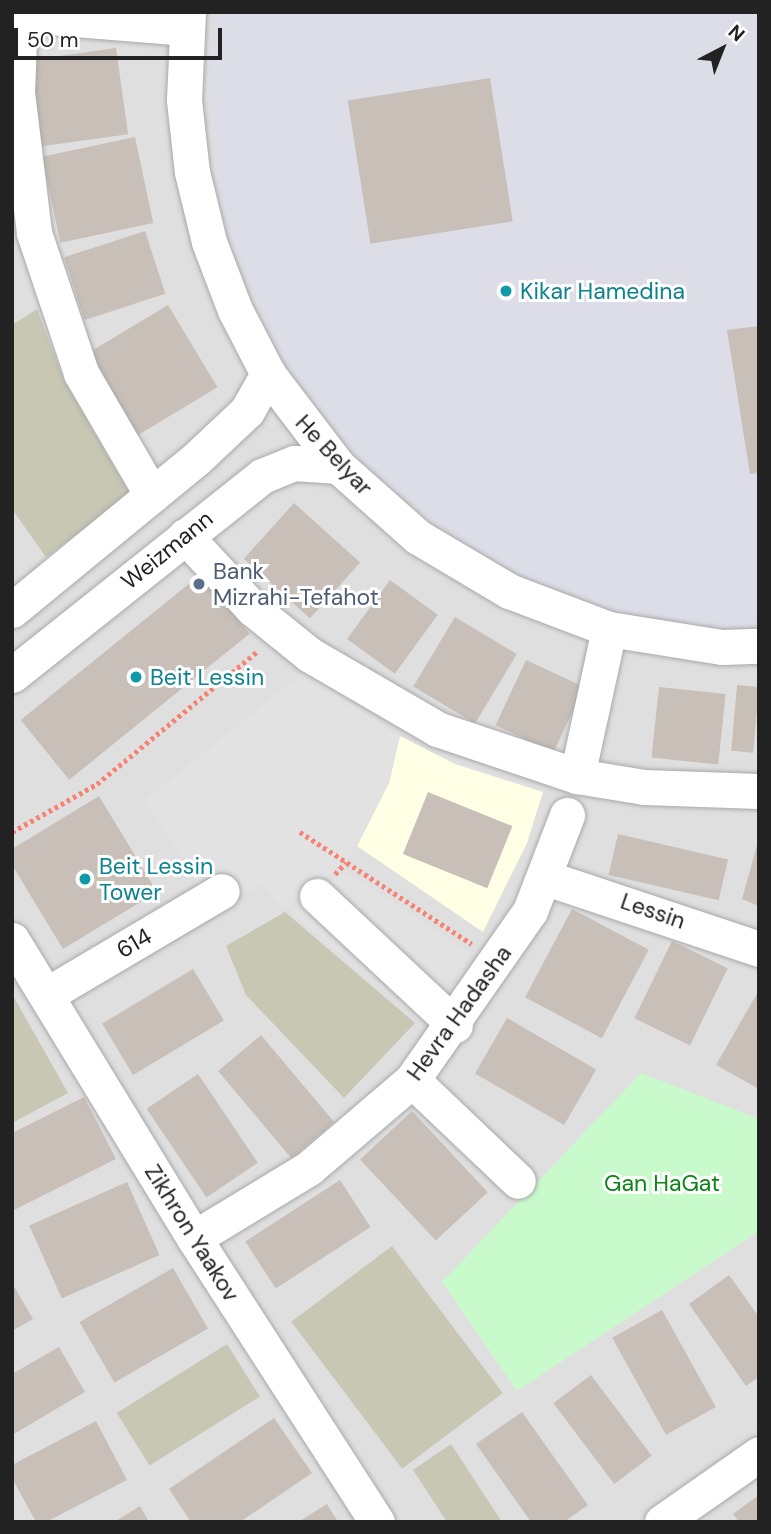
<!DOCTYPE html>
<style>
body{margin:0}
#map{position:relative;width:771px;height:1534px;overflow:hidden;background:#f2efe9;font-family:"DM Sans",sans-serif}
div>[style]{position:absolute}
.residential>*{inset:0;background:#e0dfdf;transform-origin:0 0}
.education>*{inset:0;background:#ffffe5}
.construction>*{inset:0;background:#c7c7b4;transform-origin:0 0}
.park>*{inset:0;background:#c8facc}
.parking>*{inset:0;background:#e2e2e2}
.plaza>*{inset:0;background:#dddde8}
.building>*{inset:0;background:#c7bfb8;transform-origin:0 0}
.path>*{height:4.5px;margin-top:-2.25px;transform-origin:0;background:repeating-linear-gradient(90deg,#fa8072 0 3.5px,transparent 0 7px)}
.roads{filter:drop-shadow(0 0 2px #a9a9a9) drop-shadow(0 0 2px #a9a9a9)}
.minor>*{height:35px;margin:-17.5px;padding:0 17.5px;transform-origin:17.5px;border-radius:17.5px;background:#fff}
.dots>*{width:19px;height:19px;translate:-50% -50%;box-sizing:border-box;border:4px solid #fff;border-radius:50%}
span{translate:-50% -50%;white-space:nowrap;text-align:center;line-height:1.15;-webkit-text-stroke:6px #fff;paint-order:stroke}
.culture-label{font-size:23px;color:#0d838f}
.left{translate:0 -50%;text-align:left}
.street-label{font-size:23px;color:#222}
.service-label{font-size:23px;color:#4e5e75}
.park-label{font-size:23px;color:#0c8416}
.frame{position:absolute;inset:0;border:14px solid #222;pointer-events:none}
.north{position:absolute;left:687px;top:14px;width:70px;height:70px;-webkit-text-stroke:5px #fff;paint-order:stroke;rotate:42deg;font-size:19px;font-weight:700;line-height:28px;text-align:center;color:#222}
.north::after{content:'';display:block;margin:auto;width:24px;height:32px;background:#222;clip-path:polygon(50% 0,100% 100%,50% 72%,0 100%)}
.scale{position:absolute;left:14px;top:28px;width:208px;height:32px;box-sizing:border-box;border:4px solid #222;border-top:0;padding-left:9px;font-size:21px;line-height:24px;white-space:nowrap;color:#222;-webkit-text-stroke:5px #fff;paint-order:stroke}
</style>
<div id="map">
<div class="residential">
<div style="left:12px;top:12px;width:747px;height:1510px"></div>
</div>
<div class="education">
<div style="clip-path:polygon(400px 736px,455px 764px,543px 792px,527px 843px,483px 932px,357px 846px,389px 783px)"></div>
</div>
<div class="construction">
<div style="clip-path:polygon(37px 309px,63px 378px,130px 494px,46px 557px,12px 509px,12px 325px)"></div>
<div style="clip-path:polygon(285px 912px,415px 1023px,344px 1098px,246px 995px,226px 946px)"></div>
<div style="clip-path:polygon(12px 994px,68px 1093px,12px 1123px)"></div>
<div style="left:392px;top:1246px;width:184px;height:126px;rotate:53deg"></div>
<div style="left:227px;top:1344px;width:62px;height:130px;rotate:58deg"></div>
<div style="clip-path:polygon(451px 1444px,502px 1522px,447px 1522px,413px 1470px)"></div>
</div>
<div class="park">
<div style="clip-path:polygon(641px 1073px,759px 1119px,759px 1231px,517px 1391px,442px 1282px)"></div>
</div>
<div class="parking">
<div style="clip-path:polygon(304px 672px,400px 736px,389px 783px,347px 859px,283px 909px,263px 884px,214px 908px,144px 801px)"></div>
<div style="clip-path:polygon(344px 871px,473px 954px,417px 1020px,291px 912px)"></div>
</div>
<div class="plaza">
<div style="clip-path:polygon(215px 12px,759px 12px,759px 632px,628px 618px,491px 563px,372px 475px,281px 359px,224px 223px,208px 80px)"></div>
</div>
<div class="building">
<div style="left:116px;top:48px;width:87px;height:98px;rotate:82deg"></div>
<div style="left:490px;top:78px;width:145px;height:144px;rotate:81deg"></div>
<div style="left:135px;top:137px;width:88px;height:95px;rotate:78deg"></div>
<div style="left:145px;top:231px;width:66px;height:85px;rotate:72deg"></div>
<div style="left:168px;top:305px;width:96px;height:96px;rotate:59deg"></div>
<div style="clip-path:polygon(759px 326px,759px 473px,750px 474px,727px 330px)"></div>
<div style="left:294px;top:503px;width:89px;height:75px;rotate:42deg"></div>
<div style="left:201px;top:574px;width:77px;height:232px;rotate:51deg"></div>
<div style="left:390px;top:580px;width:59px;height:73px;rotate:36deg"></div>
<div style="left:455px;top:617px;width:72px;height:81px;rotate:31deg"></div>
<div style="left:526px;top:660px;width:64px;height:72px;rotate:25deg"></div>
<div style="left:737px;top:685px;width:22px;height:66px;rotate:5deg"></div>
<div style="left:659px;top:687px;width:67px;height:71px;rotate:6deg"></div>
<div style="left:428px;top:792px;width:91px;height:67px;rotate:22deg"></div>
<div style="clip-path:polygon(99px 796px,157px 892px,63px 949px,12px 865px,12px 849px)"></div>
<div style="left:618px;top:834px;width:113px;height:42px;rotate:13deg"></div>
<div style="clip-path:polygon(759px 838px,759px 906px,742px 899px)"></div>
<div style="left:572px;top:909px;width:87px;height:100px;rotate:28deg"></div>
<div style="left:672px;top:941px;width:62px;height:86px;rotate:26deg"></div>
<div style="left:193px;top:969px;width:60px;height:106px;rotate:59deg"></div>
<div style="clip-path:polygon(759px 990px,759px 1089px,716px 1065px)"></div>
<div style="left:507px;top:1018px;width:103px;height:64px;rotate:30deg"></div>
<div style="left:261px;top:1035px;width:114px;height:56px;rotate:50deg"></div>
<div style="left:198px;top:1074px;width:107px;height:62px;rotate:56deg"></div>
<div style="clip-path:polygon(84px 1097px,116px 1159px,12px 1211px,12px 1133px)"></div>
<div style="left:412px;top:1111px;width:111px;height:71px;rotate:47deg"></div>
<div style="left:340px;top:1180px;width:56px;height:113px;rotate:57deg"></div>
<div style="left:127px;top:1182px;width:80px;height:107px;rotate:66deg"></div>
<div style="left:173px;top:1268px;width:70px;height:108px;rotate:60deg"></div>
<div style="clip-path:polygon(729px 1275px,759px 1317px,759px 1377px,746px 1386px,689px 1304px)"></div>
<div style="clip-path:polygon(12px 1283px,33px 1319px,12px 1331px)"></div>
<div style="left:662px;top:1310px;width:111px;height:57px;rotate:61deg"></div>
<div style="clip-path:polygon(59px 1347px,85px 1392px,12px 1435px,12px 1374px)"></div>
<div style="left:591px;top:1375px;width:101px;height:47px;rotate:53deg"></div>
<div style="clip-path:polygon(522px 1412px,588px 1505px,564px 1522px,531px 1522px,476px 1444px)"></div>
<div style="clip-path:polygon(274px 1418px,312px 1473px,240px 1522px,191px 1522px,169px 1489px)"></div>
<div style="clip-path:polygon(96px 1421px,127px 1480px,46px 1522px,36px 1522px,12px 1478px,12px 1465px)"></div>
<div style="clip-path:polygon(759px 1495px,759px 1522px,739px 1522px,733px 1514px)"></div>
<div style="clip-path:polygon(327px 1504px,338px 1522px,298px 1522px)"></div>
<div style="clip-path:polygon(140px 1506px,149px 1522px,114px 1522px)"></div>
</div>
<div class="path">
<div style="left:12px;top:832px;width:98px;rotate:-29.5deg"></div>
<div style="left:97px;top:784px;width:210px;rotate:-39.6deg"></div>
<div style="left:300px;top:832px;width:205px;rotate:33.1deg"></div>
<div style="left:335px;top:874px;width:16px;rotate:-47deg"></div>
</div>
<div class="roads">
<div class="minor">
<div style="left:20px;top:12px;width:80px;rotate:92.1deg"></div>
<div style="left:17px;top:92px;width:142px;rotate:83.1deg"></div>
<div style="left:34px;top:233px;width:148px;rotate:71.4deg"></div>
<div style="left:81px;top:373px;width:141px;rotate:59.8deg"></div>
<div style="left:188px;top:12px;width:88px;rotate:92.6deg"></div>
<div style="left:184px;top:100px;width:72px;rotate:83.7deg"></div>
<div style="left:192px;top:172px;width:72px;rotate:76.3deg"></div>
<div style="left:209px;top:242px;width:73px;rotate:69.1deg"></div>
<div style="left:235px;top:310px;width:72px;rotate:62.7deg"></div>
<div style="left:268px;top:374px;width:116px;rotate:52.7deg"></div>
<div style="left:338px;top:466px;width:107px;rotate:41.6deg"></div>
<div style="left:418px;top:537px;width:106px;rotate:30.7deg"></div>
<div style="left:509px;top:591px;width:107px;rotate:20.8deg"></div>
<div style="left:609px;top:629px;width:114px;rotate:9.1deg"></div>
<div style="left:722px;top:647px;width:37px;rotate:-2deg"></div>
<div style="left:12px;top:14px;width:174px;rotate:4.6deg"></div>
<div style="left:185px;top:536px;width:100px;rotate:47deg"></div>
<div style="left:253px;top:609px;width:73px;rotate:38.9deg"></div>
<div style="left:310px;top:655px;width:147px;rotate:30.2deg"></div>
<div style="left:437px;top:729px;width:148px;rotate:18.6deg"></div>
<div style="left:577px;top:776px;width:68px;rotate:9.3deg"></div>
<div style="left:644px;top:787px;width:115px;rotate:2deg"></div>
<div style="left:12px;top:610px;width:238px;rotate:-39.4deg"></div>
<div style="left:196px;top:459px;width:70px;rotate:-43.3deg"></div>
<div style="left:247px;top:411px;width:43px;rotate:-60.4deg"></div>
<div style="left:12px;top:675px;width:320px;rotate:-38.5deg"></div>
<div style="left:262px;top:476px;width:35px;rotate:-22deg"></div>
<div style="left:294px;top:463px;width:44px;rotate:3.9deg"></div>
<div style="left:577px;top:776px;width:150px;rotate:-77.7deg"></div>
<div style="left:546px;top:878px;width:225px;rotate:18.4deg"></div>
<div style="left:317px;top:896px;width:189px;rotate:43.1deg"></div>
<div style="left:12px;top:940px;width:349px;rotate:58.6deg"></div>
<div style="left:194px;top:1238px;width:338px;rotate:57.2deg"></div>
<div style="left:46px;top:995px;width:204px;rotate:-30.6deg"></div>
<div style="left:412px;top:1080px;width:146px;rotate:43.6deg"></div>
<div style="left:194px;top:1238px;width:135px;rotate:-31.3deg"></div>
<div style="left:309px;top:1168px;width:135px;rotate:-40.5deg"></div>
<div style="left:412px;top:1080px;width:206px;rotate:-55.1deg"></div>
<div style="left:530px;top:911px;width:103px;rotate:-68.9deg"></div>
<div style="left:662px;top:1522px;width:118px;rotate:-35deg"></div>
</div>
</div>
<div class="dots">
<div style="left:506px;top:291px;background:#0f9aa8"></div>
<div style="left:199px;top:584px;background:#5c6f8a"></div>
<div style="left:136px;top:677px;background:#0f9aa8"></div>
<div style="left:85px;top:879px;background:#0f9aa8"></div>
</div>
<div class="culture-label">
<span class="left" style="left:520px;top:291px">Kikar Hamedina</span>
<span class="left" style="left:150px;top:677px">Beit Lessin</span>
<span class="left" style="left:99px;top:879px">Beit Lessin<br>Tower</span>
</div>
<div class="street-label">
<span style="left:334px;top:455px;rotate:47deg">He BeIyar</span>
<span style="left:167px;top:550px;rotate:-39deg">Weizmann</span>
<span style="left:653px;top:911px;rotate:19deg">Lessin</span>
<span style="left:134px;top:943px;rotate:-30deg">614</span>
<span style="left:459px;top:1013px;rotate:-54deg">Hevra Hadasha</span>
<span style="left:192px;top:1233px;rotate:58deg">Zikhron Yaakov</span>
</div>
<div class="service-label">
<span class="left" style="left:213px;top:584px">Bank<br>Mizrahi-Tefahot</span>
</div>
<div class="park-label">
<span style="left:662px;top:1183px">Gan HaGat</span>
</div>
<div class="frame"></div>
<div class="north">N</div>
<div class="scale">50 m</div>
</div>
